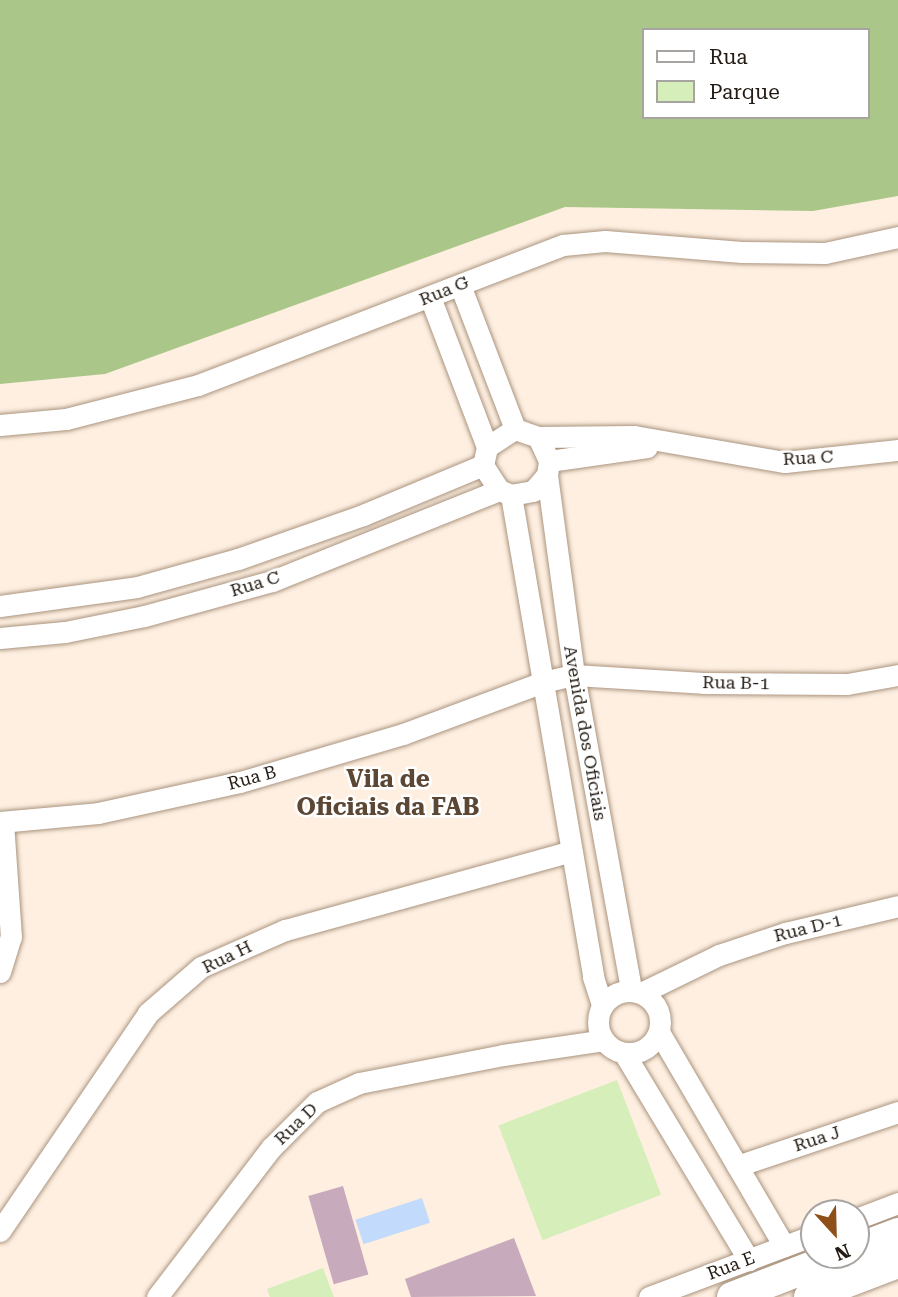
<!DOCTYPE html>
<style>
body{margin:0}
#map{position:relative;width:898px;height:1297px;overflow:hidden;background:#feefe1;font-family:"Roboto Serif",serif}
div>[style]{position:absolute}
.green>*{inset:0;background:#d5eeba;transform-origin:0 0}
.forest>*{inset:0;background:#aac789}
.water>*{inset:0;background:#c2dafc;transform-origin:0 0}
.building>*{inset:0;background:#c7aabb;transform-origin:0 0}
.roads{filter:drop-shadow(0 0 2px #aa947f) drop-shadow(0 0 2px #aa947f)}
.minor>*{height:21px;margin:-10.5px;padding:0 10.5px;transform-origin:10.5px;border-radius:10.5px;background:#fff}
.minor>.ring{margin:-10.5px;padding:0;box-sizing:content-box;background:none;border:21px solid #fff;border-radius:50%}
.secondary>*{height:30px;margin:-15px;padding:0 15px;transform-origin:15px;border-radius:15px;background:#fff}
span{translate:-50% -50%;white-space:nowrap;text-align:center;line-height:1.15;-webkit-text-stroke:5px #fff;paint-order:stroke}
.street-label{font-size:18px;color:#241c14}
.district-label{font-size:24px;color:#5b4734;font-weight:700}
.legend{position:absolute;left:642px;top:28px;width:228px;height:91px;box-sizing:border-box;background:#fff;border:2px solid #a7a4a1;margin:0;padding:9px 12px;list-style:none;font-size:21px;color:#241c14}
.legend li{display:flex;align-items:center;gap:14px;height:35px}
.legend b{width:35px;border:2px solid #a7a4a1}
.north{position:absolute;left:800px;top:1199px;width:70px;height:70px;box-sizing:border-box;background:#fff;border:2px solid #a7a4a1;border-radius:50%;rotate:158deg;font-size:19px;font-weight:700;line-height:28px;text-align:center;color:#241c14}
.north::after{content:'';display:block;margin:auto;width:24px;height:32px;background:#8f4f19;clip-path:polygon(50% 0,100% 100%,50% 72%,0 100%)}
</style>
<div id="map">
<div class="green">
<div style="left:617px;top:1080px;width:123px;height:127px;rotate:69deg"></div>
<div style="clip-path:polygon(323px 1268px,334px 1297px,270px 1297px,267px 1289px)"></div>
</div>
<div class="forest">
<div style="clip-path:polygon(evenodd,0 0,898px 0,898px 196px,813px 211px,565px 207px,105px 374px,0 384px,0 0,644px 30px,868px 30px,868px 117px,644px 117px,644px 30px)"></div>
</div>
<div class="water">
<div style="left:422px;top:1198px;width:26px;height:70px;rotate:72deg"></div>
</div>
<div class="building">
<div style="left:343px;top:1186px;width:92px;height:36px;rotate:74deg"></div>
<div style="clip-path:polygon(514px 1238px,536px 1296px,411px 1297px,405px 1279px)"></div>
</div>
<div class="roads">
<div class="minor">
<div style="left:460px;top:285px;width:154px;rotate:69.1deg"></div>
<div style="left:430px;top:297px;width:160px;rotate:69.2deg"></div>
<div style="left:0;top:425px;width:66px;rotate:-5.2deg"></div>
<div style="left:66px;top:419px;width:136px;rotate:-14.4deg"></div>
<div style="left:198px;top:385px;width:391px;rotate:-21deg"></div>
<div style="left:563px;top:245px;width:42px;rotate:-5.4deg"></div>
<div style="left:605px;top:241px;width:137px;rotate:4.6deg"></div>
<div style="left:742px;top:252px;width:83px;rotate:0.7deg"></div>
<div style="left:825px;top:253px;width:75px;rotate:-12.4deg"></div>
<div style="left:538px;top:437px;width:26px;rotate:65deg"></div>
<div style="left:549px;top:461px;width:14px;rotate:98deg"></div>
<div style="left:547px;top:475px;width:21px;rotate:131deg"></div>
<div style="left:533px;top:491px;width:22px;rotate:170deg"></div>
<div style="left:511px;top:495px;width:13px;rotate:-157deg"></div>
<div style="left:499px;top:490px;width:30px;rotate:-123deg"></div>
<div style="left:483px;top:465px;width:18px;rotate:-77deg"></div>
<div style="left:487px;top:447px;width:33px;rotate:-33deg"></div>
<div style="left:515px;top:429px;width:24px;rotate:19deg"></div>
<div style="left:538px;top:437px;width:96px;rotate:-0.6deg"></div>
<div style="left:634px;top:436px;width:153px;rotate:9.8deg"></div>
<div style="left:785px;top:462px;width:114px;rotate:-6.1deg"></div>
<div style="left:549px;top:461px;width:99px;rotate:-8.1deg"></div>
<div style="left:547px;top:475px;width:202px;rotate:82.3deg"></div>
<div style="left:574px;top:675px;width:320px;rotate:79.7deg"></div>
<div style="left:511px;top:495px;width:489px;rotate:80.3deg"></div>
<div style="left:593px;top:977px;width:29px;rotate:72deg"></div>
<div style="left:0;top:606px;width:138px;rotate:-7.9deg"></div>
<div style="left:137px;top:587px;width:105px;rotate:-15.5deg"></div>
<div style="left:238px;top:559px;width:133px;rotate:-19.4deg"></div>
<div style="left:363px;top:515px;width:130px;rotate:-22.6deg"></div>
<div style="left:0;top:638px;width:65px;rotate:-5.3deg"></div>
<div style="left:65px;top:632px;width:81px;rotate:-11.4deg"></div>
<div style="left:144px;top:616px;width:133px;rotate:-15.3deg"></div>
<div style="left:272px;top:581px;width:245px;rotate:-21.8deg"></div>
<div style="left:0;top:822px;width:98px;rotate:-5.2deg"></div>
<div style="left:98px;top:813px;width:145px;rotate:-12.3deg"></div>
<div style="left:240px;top:782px;width:170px;rotate:-16.4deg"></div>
<div style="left:403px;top:734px;width:149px;rotate:-20.4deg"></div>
<div style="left:543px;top:682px;width:32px;rotate:-13deg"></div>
<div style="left:574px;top:675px;width:129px;rotate:3.5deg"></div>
<div style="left:703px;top:683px;width:144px;rotate:0.4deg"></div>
<div style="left:847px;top:684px;width:52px;rotate:-10deg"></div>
<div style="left:0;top:972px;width:37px;rotate:-73deg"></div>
<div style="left:11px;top:937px;width:115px;rotate:-94deg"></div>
<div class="ring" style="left:598px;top:991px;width:41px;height:41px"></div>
<div style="left:641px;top:993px;width:87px;rotate:-26deg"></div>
<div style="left:719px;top:955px;width:70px;rotate:-18.4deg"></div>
<div style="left:785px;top:933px;width:116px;rotate:-13.4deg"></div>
<div style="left:659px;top:1032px;width:248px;rotate:59.7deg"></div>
<div style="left:624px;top:1053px;width:242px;rotate:58.9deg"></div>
<div style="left:737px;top:1166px;width:170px;rotate:-18.5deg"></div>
<div style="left:856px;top:1219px;width:45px;rotate:-20.9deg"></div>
<div style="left:0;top:1231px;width:263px;rotate:-55.8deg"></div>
<div style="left:148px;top:1013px;width:70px;rotate:-41deg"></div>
<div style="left:201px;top:967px;width:92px;rotate:-23.8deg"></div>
<div style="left:285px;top:930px;width:297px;rotate:-15.4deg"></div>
<div style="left:157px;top:1297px;width:188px;rotate:-52.6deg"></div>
<div style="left:271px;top:1148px;width:65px;rotate:-45deg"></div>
<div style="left:317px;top:1102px;width:46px;rotate:-24.3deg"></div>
<div style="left:359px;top:1083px;width:147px;rotate:-11deg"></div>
<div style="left:503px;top:1055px;width:102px;rotate:-8.4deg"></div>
<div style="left:649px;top:1297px;width:176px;rotate:-20.6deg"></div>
</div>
<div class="secondary">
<div style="left:856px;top:1249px;width:45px;rotate:-20.9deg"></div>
<div style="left:732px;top:1297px;width:117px;rotate:-21.1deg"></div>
<div style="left:809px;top:1297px;width:95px;rotate:-20.9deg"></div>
</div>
</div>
<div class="street-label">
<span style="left:444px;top:291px;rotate:-22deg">Rua G</span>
<span style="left:808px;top:458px;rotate:-3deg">Rua C</span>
<span style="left:255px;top:584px;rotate:-17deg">Rua C</span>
<span style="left:736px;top:683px;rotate:1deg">Rua B-1</span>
<span style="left:585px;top:733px;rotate:80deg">Avenida dos Oficiais</span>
<span style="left:252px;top:778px;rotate:-15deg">Rua B</span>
<span style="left:808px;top:928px;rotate:-14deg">Rua D-1</span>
<span style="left:227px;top:957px;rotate:-26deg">Rua H</span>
<span style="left:296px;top:1124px;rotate:-44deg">Rua D</span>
<span style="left:817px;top:1139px;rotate:-18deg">Rua J</span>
<span style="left:731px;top:1266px;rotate:-21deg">Rua E</span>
</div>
<div class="district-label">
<span style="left:388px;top:794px">Vila de<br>Oficiais da FAB</span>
</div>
<ul class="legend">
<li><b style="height:9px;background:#fff"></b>Rua</li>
<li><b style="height:19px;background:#d5eeba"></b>Parque</li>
</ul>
<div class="north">N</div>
</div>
